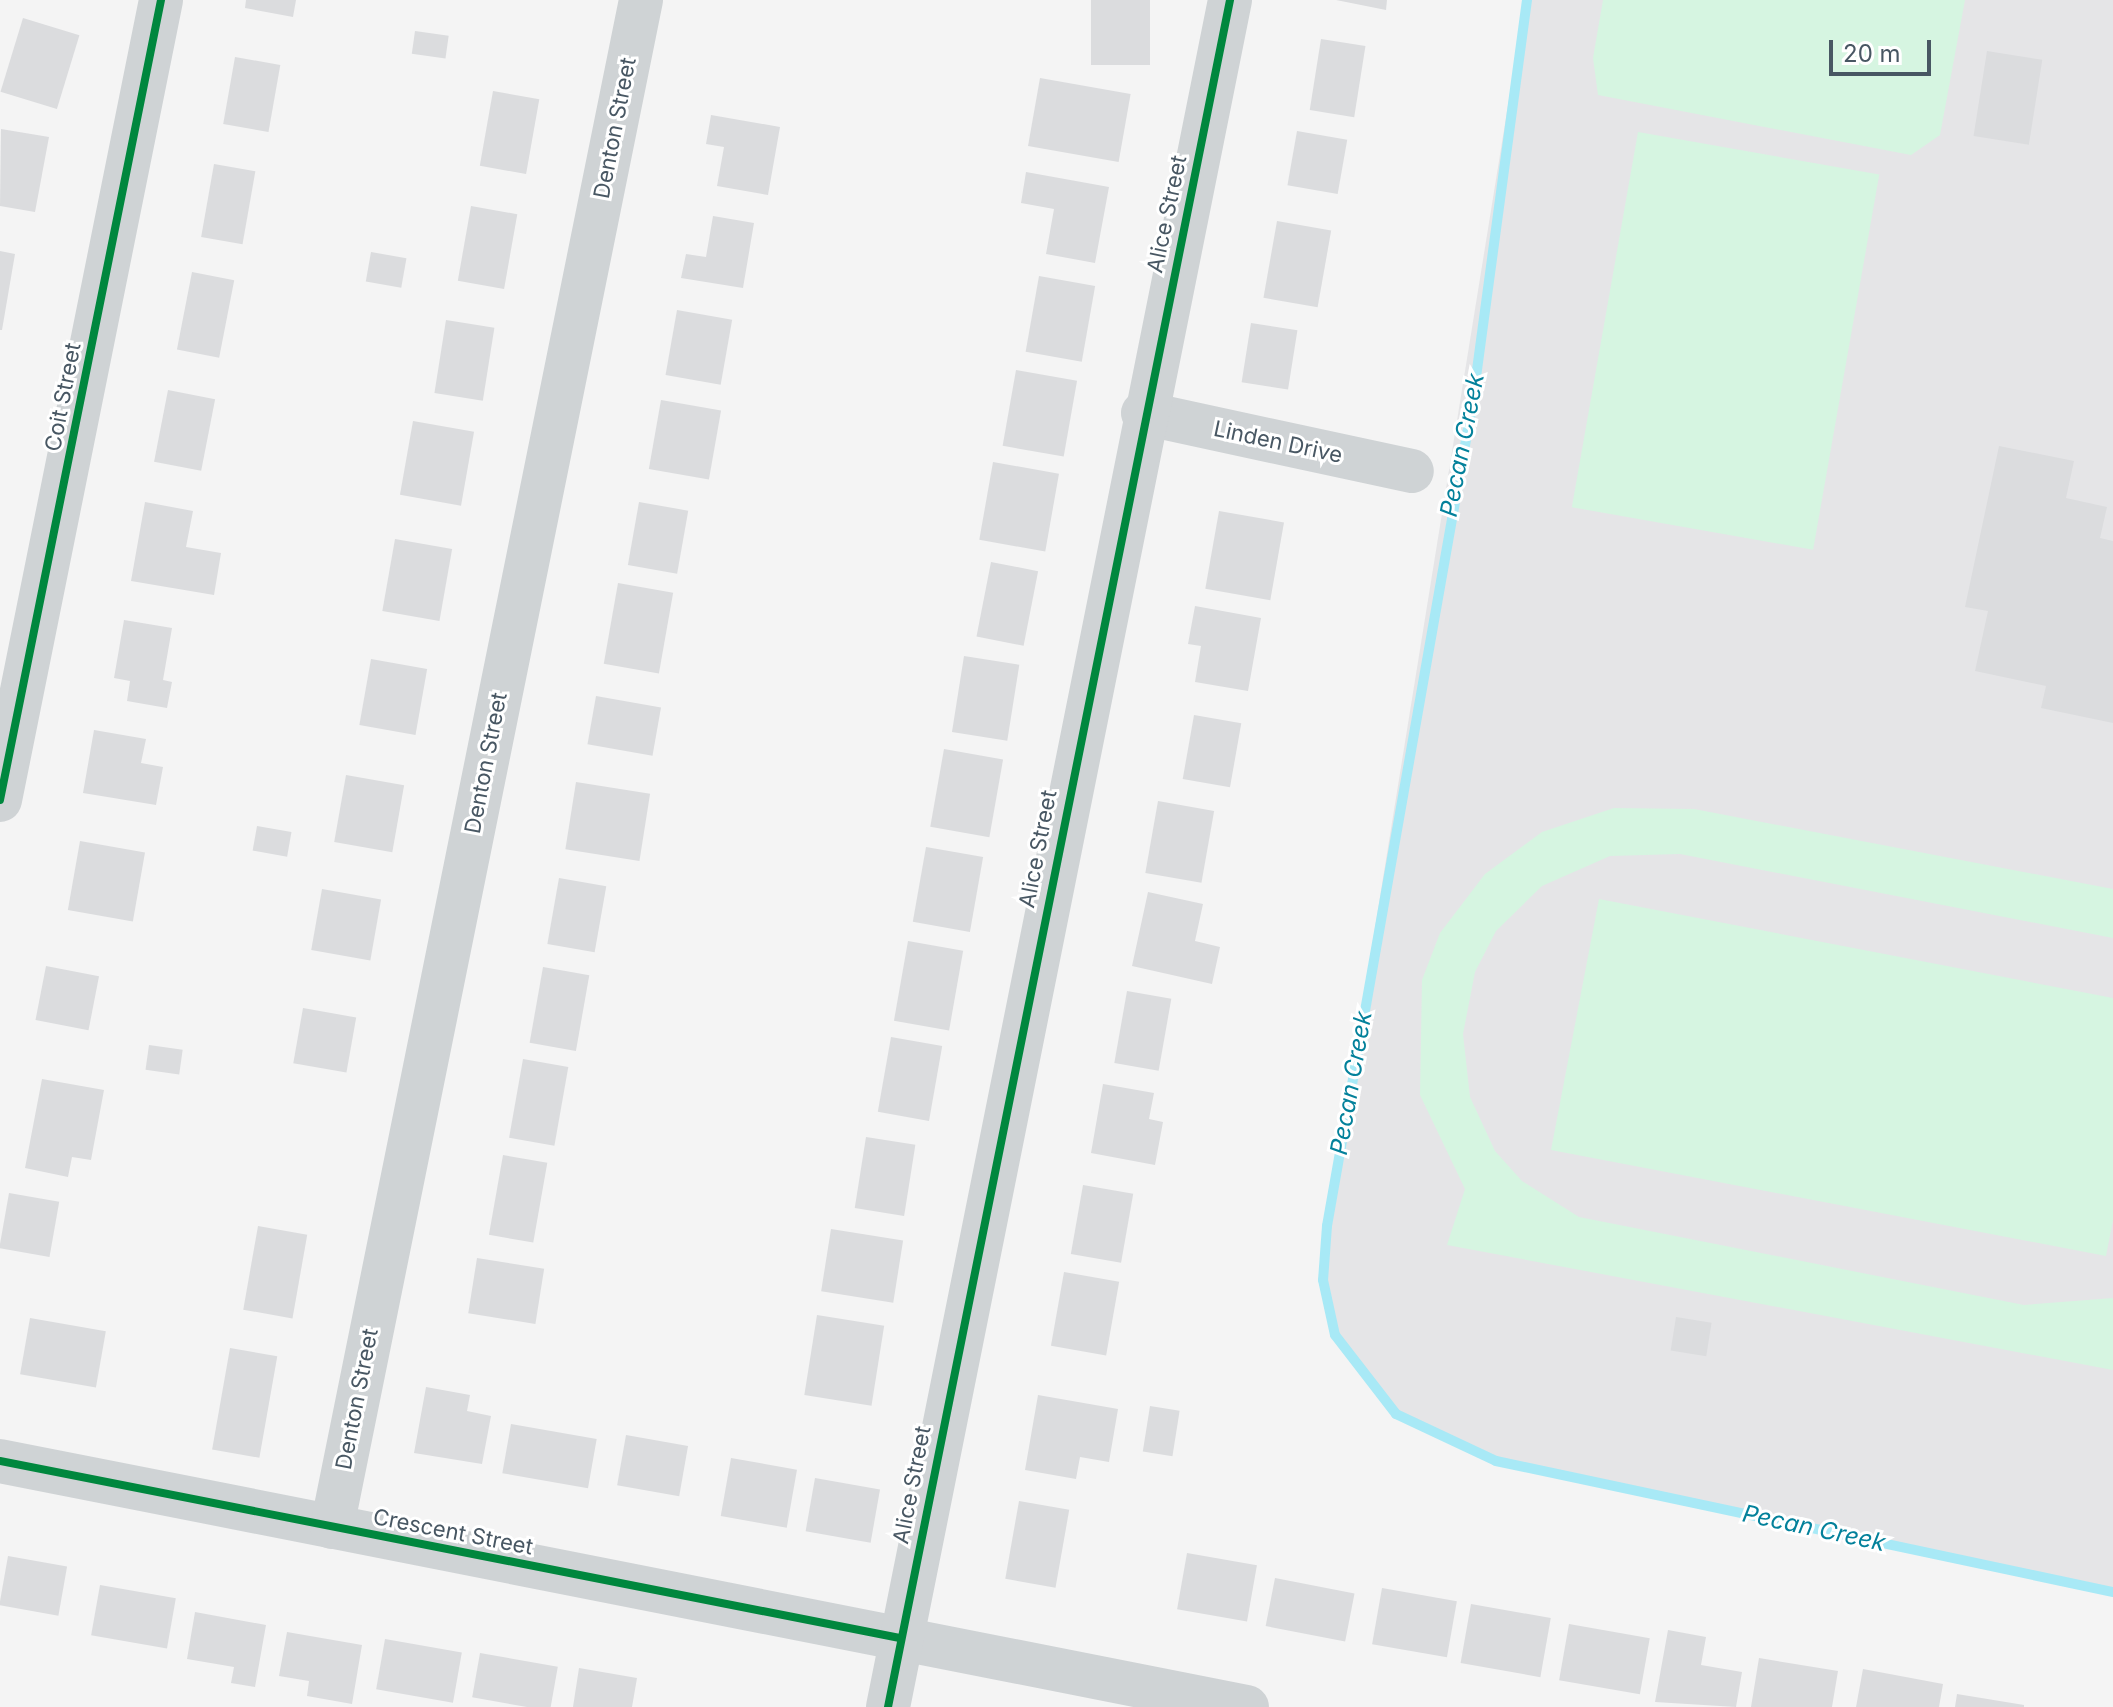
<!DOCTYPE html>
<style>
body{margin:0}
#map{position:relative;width:2113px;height:1707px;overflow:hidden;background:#f4f4f4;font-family:Inter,sans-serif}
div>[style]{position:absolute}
.education>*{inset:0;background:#e5e5e7}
.green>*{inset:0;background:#d6f5e1;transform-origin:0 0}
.stream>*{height:10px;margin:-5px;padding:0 5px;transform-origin:5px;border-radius:5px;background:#a8e9f6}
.building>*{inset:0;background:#dbdcde;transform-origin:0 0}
.minor>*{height:44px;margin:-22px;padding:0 22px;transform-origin:22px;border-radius:22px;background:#cfd3d5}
.cycleway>*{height:8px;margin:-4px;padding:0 4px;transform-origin:4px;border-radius:4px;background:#00873e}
span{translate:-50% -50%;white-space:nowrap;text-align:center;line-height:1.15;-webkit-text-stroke:6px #fff;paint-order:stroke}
.street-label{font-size:22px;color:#485763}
.water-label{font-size:24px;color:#03819b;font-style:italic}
.scale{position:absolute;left:1829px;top:40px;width:102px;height:36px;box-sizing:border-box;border:4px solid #485763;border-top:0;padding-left:10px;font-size:24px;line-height:28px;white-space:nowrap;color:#485763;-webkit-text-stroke:6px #fff;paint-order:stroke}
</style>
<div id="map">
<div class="education">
<div style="clip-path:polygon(1525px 0,2113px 0,2113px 1592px,1496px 1461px,1396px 1414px,1335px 1335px,1323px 1280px,1325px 1237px)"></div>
</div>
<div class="green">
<div style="clip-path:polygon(1603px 0,1965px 0,1940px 135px,1911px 155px,1598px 95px,1593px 58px)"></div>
<div style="left:1638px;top:132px;width:245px;height:381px;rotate:10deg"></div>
<div style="clip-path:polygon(1614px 808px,1694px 809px,2113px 889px,2113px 938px,1680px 854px,1610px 856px,1542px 886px,1496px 931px,1475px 972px,1463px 1034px,1470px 1097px,1495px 1151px,1522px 1181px,1579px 1217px,2024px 1305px,2113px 1298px,2113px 1370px,1447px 1245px,1465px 1189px,1420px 1095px,1422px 980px,1440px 933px,1485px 874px,1542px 832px)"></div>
<div style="clip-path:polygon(1599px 899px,2113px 998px,2113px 1220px,2106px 1256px,1551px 1150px)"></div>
</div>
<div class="stream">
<div style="left:1527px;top:0;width:410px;rotate:97.7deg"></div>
<div style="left:1472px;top:406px;width:833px;rotate:100.03deg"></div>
<div style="left:1327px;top:1226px;width:54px;rotate:94.2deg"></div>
<div style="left:1323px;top:1280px;width:56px;rotate:77.7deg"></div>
<div style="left:1335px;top:1335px;width:100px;rotate:52.3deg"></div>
<div style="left:1396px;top:1414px;width:110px;rotate:25.2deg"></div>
<div style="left:1496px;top:1461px;width:631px;rotate:11.99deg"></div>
</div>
<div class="building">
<div style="clip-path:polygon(246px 0,296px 0,293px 17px,245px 8px)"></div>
<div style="left:1091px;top:0;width:59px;height:65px"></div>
<div style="clip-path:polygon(1336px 0,1387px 0,1386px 10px)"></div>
<div style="left:23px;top:18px;width:59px;height:77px;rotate:17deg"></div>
<div style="left:415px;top:31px;width:34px;height:23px;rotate:8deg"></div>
<div style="left:1321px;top:39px;width:45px;height:72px;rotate:9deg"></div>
<div style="left:1987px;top:51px;width:56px;height:86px;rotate:9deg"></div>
<div style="left:235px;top:57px;width:46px;height:68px;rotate:10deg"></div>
<div style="left:1040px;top:78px;width:92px;height:69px;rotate:10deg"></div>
<div style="left:493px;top:91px;width:47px;height:76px;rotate:10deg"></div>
<div style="clip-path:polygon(711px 115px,780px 127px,768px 195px,717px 186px,724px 147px,706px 144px)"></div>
<div style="clip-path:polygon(1px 129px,49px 137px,35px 212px,0 206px)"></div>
<div style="left:1297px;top:131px;width:51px;height:55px;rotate:10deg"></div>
<div style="left:214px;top:164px;width:42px;height:74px;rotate:10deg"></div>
<div style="clip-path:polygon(1026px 172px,1109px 187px,1095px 263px,1046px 254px,1054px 209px,1021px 203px)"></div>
<div style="left:471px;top:206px;width:47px;height:76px;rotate:10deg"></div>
<div style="clip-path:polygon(713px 216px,754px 223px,743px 288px,681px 278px,686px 254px,706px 257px)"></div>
<div style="left:1277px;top:221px;width:55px;height:78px;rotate:10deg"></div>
<div style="clip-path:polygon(0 251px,15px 254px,2px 330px,0 330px)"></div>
<div style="left:371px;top:252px;width:36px;height:30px;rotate:10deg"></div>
<div style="left:192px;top:272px;width:43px;height:79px;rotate:11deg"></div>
<div style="left:1039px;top:276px;width:57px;height:77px;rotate:10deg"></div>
<div style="left:677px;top:310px;width:56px;height:66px;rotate:10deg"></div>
<div style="left:446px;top:320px;width:49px;height:74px;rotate:9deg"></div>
<div style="left:1251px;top:323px;width:47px;height:60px;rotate:9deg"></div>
<div style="left:1016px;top:370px;width:62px;height:77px;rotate:10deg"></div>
<div style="left:168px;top:390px;width:48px;height:73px;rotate:11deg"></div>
<div style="left:661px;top:400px;width:61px;height:70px;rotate:10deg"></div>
<div style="left:413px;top:421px;width:62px;height:75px;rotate:10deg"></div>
<div style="clip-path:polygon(1999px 446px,2074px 461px,2066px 498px,2107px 507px,2100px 538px,2113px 541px,2113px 723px,2041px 708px,2046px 686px,1975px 671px,1988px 611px,1965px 607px)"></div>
<div style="left:993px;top:462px;width:67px;height:79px;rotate:10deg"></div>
<div style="clip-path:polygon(145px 502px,193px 511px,186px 547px,221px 553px,214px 595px,131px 581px)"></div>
<div style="left:639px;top:502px;width:50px;height:64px;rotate:10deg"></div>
<div style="left:1219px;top:511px;width:66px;height:79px;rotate:10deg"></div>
<div style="left:395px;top:539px;width:58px;height:73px;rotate:10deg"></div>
<div style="left:991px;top:562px;width:48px;height:76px;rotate:11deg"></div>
<div style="left:618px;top:583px;width:56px;height:82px;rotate:10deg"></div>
<div style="clip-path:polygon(1195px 606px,1261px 618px,1248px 691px,1195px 682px,1201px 646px,1188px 644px)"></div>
<div style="clip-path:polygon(124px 620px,172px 628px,163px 680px,172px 682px,167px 708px,127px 701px,130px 681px,114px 678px)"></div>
<div style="left:964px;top:656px;width:56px;height:77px;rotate:9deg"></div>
<div style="left:371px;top:659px;width:57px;height:67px;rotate:10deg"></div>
<div style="left:596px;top:696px;width:66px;height:49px;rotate:10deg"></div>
<div style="left:1194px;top:715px;width:48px;height:65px;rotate:10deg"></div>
<div style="clip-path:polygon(94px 730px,146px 739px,141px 763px,163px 767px,156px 805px,83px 793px)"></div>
<div style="left:944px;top:749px;width:60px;height:79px;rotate:10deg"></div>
<div style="left:346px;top:775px;width:59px;height:68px;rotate:10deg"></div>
<div style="left:576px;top:782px;width:75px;height:68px;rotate:9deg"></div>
<div style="left:1158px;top:801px;width:57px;height:73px;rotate:10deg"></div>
<div style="left:257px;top:826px;width:35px;height:25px;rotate:10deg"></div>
<div style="left:80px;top:841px;width:66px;height:70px;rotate:10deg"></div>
<div style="left:926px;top:847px;width:58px;height:76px;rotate:10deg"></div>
<div style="left:559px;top:878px;width:48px;height:67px;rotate:10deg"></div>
<div style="left:322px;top:889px;width:60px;height:62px;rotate:10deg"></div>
<div style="clip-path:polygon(1148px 892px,1203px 904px,1195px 941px,1220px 947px,1212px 984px,1132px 966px)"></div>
<div style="left:908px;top:941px;width:56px;height:81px;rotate:10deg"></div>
<div style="left:46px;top:966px;width:54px;height:55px;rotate:11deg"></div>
<div style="left:543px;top:967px;width:47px;height:77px;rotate:10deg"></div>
<div style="left:1127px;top:991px;width:45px;height:73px;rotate:10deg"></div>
<div style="left:303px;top:1008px;width:54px;height:56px;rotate:10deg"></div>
<div style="left:891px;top:1037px;width:52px;height:76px;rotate:10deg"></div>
<div style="left:149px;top:1045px;width:34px;height:25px;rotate:8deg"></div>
<div style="left:523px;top:1059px;width:46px;height:80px;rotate:10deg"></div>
<div style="clip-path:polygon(42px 1079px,104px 1090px,91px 1160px,72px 1157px,68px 1177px,25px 1168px)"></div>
<div style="clip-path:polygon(1103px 1084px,1154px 1093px,1149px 1119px,1163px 1122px,1155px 1165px,1091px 1153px)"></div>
<div style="left:866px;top:1137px;width:50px;height:72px;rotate:9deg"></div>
<div style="left:503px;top:1155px;width:45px;height:81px;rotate:10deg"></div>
<div style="left:1083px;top:1185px;width:51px;height:70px;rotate:10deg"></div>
<div style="left:9px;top:1193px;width:51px;height:56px;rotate:10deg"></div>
<div style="left:258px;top:1226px;width:50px;height:85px;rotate:10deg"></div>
<div style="left:831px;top:1229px;width:73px;height:63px;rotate:9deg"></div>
<div style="left:477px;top:1258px;width:68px;height:56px;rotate:9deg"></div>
<div style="left:1064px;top:1272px;width:56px;height:75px;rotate:10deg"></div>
<div style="left:817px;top:1315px;width:68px;height:81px;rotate:9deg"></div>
<div style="left:1676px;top:1317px;width:36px;height:34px;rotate:9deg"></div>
<div style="left:30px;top:1318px;width:77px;height:57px;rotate:10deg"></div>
<div style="left:230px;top:1348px;width:48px;height:103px;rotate:10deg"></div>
<div style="clip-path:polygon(426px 1387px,470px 1395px,467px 1411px,491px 1416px,482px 1464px,414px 1453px)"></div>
<div style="clip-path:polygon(1038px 1395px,1118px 1409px,1109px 1462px,1080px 1457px,1076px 1479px,1025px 1470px)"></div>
<div style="left:1150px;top:1406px;width:30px;height:46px;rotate:9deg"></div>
<div style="left:511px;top:1424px;width:87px;height:50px;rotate:10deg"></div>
<div style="left:626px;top:1435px;width:63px;height:51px;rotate:10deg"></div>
<div style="left:731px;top:1458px;width:67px;height:59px;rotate:10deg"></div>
<div style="left:815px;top:1478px;width:66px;height:54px;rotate:10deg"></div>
<div style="left:1019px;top:1501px;width:51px;height:79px;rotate:10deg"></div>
<div style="left:1187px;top:1553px;width:71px;height:57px;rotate:10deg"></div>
<div style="left:8px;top:1556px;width:60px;height:50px;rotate:10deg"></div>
<div style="left:1275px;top:1578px;width:81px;height:49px;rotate:11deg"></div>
<div style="left:100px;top:1585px;width:77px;height:51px;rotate:10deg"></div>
<div style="left:1382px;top:1588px;width:76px;height:57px;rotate:10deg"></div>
<div style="left:1471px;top:1604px;width:81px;height:60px;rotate:10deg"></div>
<div style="clip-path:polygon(195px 1612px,266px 1625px,255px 1687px,231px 1683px,234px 1667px,187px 1659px)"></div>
<div style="left:1569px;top:1624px;width:82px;height:57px;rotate:10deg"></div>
<div style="clip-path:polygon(1668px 1630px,1706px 1637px,1701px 1665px,1742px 1672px,1736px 1707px,1655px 1702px)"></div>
<div style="clip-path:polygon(287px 1632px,362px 1645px,352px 1704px,307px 1696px,309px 1681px,279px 1676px)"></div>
<div style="left:385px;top:1639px;width:78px;height:51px;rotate:10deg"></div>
<div style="left:480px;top:1653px;width:79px;height:45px;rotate:10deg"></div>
<div style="clip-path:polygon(1759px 1658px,1838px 1671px,1832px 1707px,1751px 1707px)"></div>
<div style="clip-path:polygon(579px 1668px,637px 1678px,632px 1707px,573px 1707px)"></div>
<div style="clip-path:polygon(1863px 1669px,1943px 1684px,1939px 1707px,1856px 1707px)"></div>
<div style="clip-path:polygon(1957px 1694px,2024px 1705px,2024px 1707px,1955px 1707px)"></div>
</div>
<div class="minor">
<div style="left:1143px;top:413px;width:275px;rotate:12.2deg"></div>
<div style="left:0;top:800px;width:816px;rotate:-78.62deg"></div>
<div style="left:0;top:1461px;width:1271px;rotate:11.16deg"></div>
<div style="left:332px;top:1527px;width:1558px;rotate:-78.56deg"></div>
<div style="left:888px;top:1707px;width:1741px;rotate:-78.67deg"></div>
</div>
<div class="cycleway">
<div style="left:0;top:800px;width:816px;rotate:-78.62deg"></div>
<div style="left:0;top:1461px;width:917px;rotate:11.13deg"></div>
<div style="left:888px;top:1707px;width:1741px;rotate:-78.67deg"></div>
</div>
<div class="street-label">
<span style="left:615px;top:128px;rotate:-79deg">Denton Street</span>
<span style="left:1167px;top:214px;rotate:-78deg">Alice Street</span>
<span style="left:63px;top:397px;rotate:-79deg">Coit Street</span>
<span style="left:1278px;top:442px;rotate:12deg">Linden Drive</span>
<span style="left:486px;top:763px;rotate:-79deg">Denton Street</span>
<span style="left:1038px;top:849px;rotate:-79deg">Alice Street</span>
<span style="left:357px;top:1399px;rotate:-79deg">Denton Street</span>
<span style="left:912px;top:1485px;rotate:-79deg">Alice Street</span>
<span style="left:453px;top:1532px;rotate:11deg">Crescent Street</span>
</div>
<div class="water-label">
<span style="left:1462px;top:445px;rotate:-79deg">Pecan Creek</span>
<span style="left:1351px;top:1083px;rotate:-80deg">Pecan Creek</span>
<span style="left:1814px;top:1528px;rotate:12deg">Pecan Creek</span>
</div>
<div class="scale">20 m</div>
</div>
